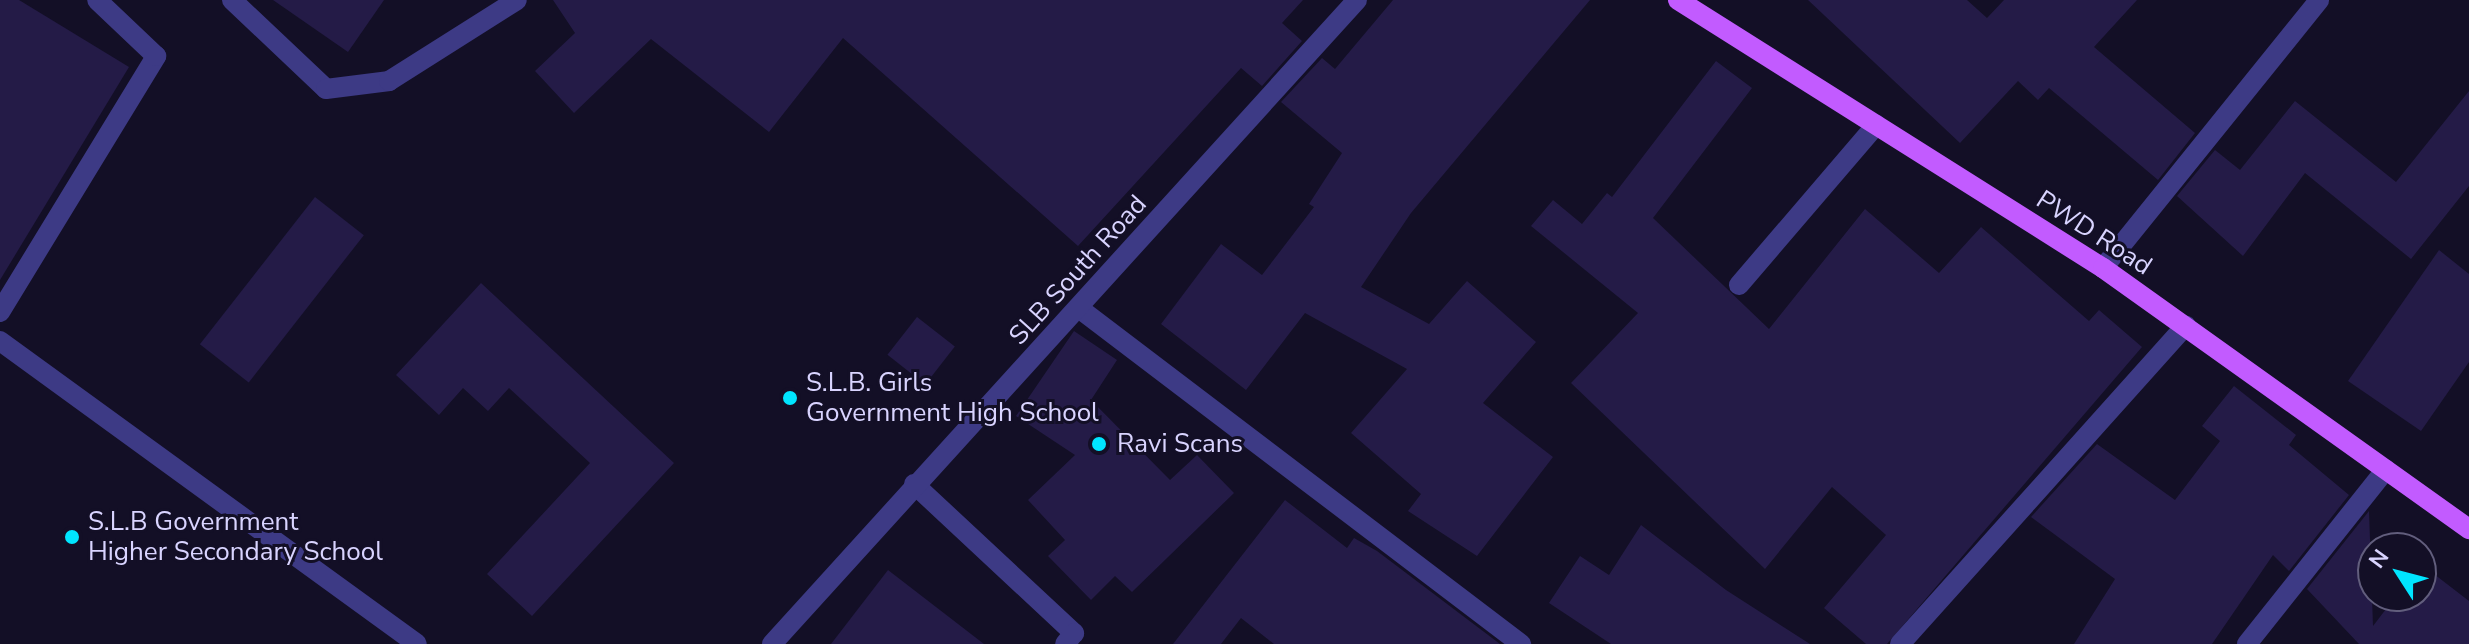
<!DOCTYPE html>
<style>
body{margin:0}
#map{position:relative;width:2469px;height:644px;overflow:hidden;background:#130f26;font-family:"Nunito Sans",sans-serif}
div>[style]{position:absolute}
.building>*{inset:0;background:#241b47;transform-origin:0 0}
.minor>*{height:20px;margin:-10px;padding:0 10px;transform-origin:10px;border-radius:10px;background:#3d3a85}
.major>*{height:20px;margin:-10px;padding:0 10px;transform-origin:10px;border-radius:10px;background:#c25bff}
.dots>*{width:22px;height:22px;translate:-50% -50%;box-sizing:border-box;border:4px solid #130f26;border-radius:50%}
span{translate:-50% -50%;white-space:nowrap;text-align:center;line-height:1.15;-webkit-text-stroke:6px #130f26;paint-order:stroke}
.street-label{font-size:26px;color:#d9d4ff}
.poi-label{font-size:26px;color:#d9d4ff}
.left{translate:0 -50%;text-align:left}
.north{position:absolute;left:2357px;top:532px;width:80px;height:80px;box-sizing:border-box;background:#130f26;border:2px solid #625e7d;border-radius:50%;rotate:306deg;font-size:22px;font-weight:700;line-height:32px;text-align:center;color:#d9d4ff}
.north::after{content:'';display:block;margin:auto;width:28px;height:36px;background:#00e5ff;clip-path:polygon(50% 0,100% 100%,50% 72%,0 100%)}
</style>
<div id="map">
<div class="building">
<div style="clip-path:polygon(0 0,19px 0,129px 67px,0 280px)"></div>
<div style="clip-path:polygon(273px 0,384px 0,348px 52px)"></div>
<div style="clip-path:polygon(553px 0,1303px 0,1282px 23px,1302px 41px,1262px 86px,1241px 68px,1078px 246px,843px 38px,769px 132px,651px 39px,574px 113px,535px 71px,575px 33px)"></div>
<div style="clip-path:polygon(1393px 0,1590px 0,1411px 213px,1361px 287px,1429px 324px,1467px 281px,1536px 342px,1483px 403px,1553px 457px,1477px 556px,1408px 511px,1421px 494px,1351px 433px,1407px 369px,1305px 313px,1246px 390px,1161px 324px,1221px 244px,1262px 275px,1314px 207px,1309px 204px,1342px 153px,1281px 102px,1322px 58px,1335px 69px)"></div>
<div style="clip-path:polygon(1808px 0,1967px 0,1987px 18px,2004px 0,2137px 0,2094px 47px,2195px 133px,2158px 180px,2049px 88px,2038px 100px,2018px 81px,1960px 143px)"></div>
<div style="clip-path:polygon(1716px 61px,1752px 88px,1653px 218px,1769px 329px,1865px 209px,1939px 273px,1981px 227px,2089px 321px,2099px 310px,2142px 347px,1887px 644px,1866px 644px,1824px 608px,1886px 535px,1832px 487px,1765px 569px,1571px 383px,1638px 313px,1531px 226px,1553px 200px,1582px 224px,1607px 193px,1612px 197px)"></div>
<div style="clip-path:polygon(2469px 91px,2469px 186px,2411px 259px,2305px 173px,2243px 256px,2177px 196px,2215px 150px,2240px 170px,2295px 101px,2396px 182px)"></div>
<div style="left:315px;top:197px;width:62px;height:187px;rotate:38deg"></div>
<div style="clip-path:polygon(2439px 250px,2469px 274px,2469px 362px,2421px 431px,2348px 381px)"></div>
<div style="clip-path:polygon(481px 283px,674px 463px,532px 616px,487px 574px,590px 463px,509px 388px,488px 411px,463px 388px,439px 415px,396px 375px)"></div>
<div style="left:917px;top:317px;width:48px;height:48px;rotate:38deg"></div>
<div style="clip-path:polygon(1074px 331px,1117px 360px,1091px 400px,1170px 480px,1197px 455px,1234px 493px,1132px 592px,1115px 576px,1091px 600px,1048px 556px,1065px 540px,1028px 500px,1075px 455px,1016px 416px)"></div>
<div style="clip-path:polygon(2234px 386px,2296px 435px,2289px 445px,2349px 495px,2289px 571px,2273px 555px,2212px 644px,2074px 644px,2115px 579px,2031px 517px,2097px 444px,2175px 500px,2220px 441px,2202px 426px)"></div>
<div style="clip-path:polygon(1285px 500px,1347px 548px,1354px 538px,1377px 551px,1500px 644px,1274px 644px,1241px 618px,1221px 644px,1173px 644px)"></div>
<div style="clip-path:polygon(2369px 511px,2373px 626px,2396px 596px,2421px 596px,2421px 564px,2469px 601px,2469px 644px,2359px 644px,2307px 589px)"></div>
<div style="clip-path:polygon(1641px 525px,1726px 590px,1810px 644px,1611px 644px,1549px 603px,1580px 556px,1609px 575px)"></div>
<div style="clip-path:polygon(888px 570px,984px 644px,831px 644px)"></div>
</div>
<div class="minor">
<div style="left:232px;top:0;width:129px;rotate:43.4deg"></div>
<div style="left:326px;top:89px;width:64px;rotate:-7.2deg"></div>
<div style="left:389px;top:81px;width:151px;rotate:-32.3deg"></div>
<div style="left:2103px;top:268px;width:344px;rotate:-51.1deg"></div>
<div style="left:1739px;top:285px;width:211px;rotate:-49.4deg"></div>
<div style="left:1080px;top:309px;width:554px;rotate:37.22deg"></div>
<div style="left:0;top:312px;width:300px;rotate:-58.6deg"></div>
<div style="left:156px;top:56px;width:81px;rotate:-136.5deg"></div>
<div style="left:0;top:341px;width:515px;rotate:36deg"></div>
<div style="left:914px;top:484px;width:219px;rotate:43deg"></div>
<div style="left:1074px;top:633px;width:14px;rotate:129deg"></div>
<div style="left:772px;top:644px;width:870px;rotate:-47.75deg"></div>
<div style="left:1900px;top:644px;width:428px;rotate:-48.1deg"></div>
<div style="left:2247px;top:644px;width:223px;rotate:-51.5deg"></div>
</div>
<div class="major">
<div style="left:1678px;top:0;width:502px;rotate:32.24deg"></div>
<div style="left:2103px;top:268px;width:450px;rotate:35.5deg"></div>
</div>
<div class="dots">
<div style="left:790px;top:398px;background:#00e5ff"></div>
<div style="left:1099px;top:444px;background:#00e5ff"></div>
<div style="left:72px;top:537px;background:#00e5ff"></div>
</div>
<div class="street-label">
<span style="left:2094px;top:233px;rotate:33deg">PWD Road</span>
<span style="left:1078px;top:270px;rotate:-48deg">SLB South Road</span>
</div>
<div class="poi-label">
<span class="left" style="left:806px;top:398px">S.L.B. Girls<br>Government High School</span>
<span class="left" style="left:1117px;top:444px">Ravi Scans</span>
<span class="left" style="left:88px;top:537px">S.L.B Government<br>Higher Secondary School</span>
</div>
<div class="north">N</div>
</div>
